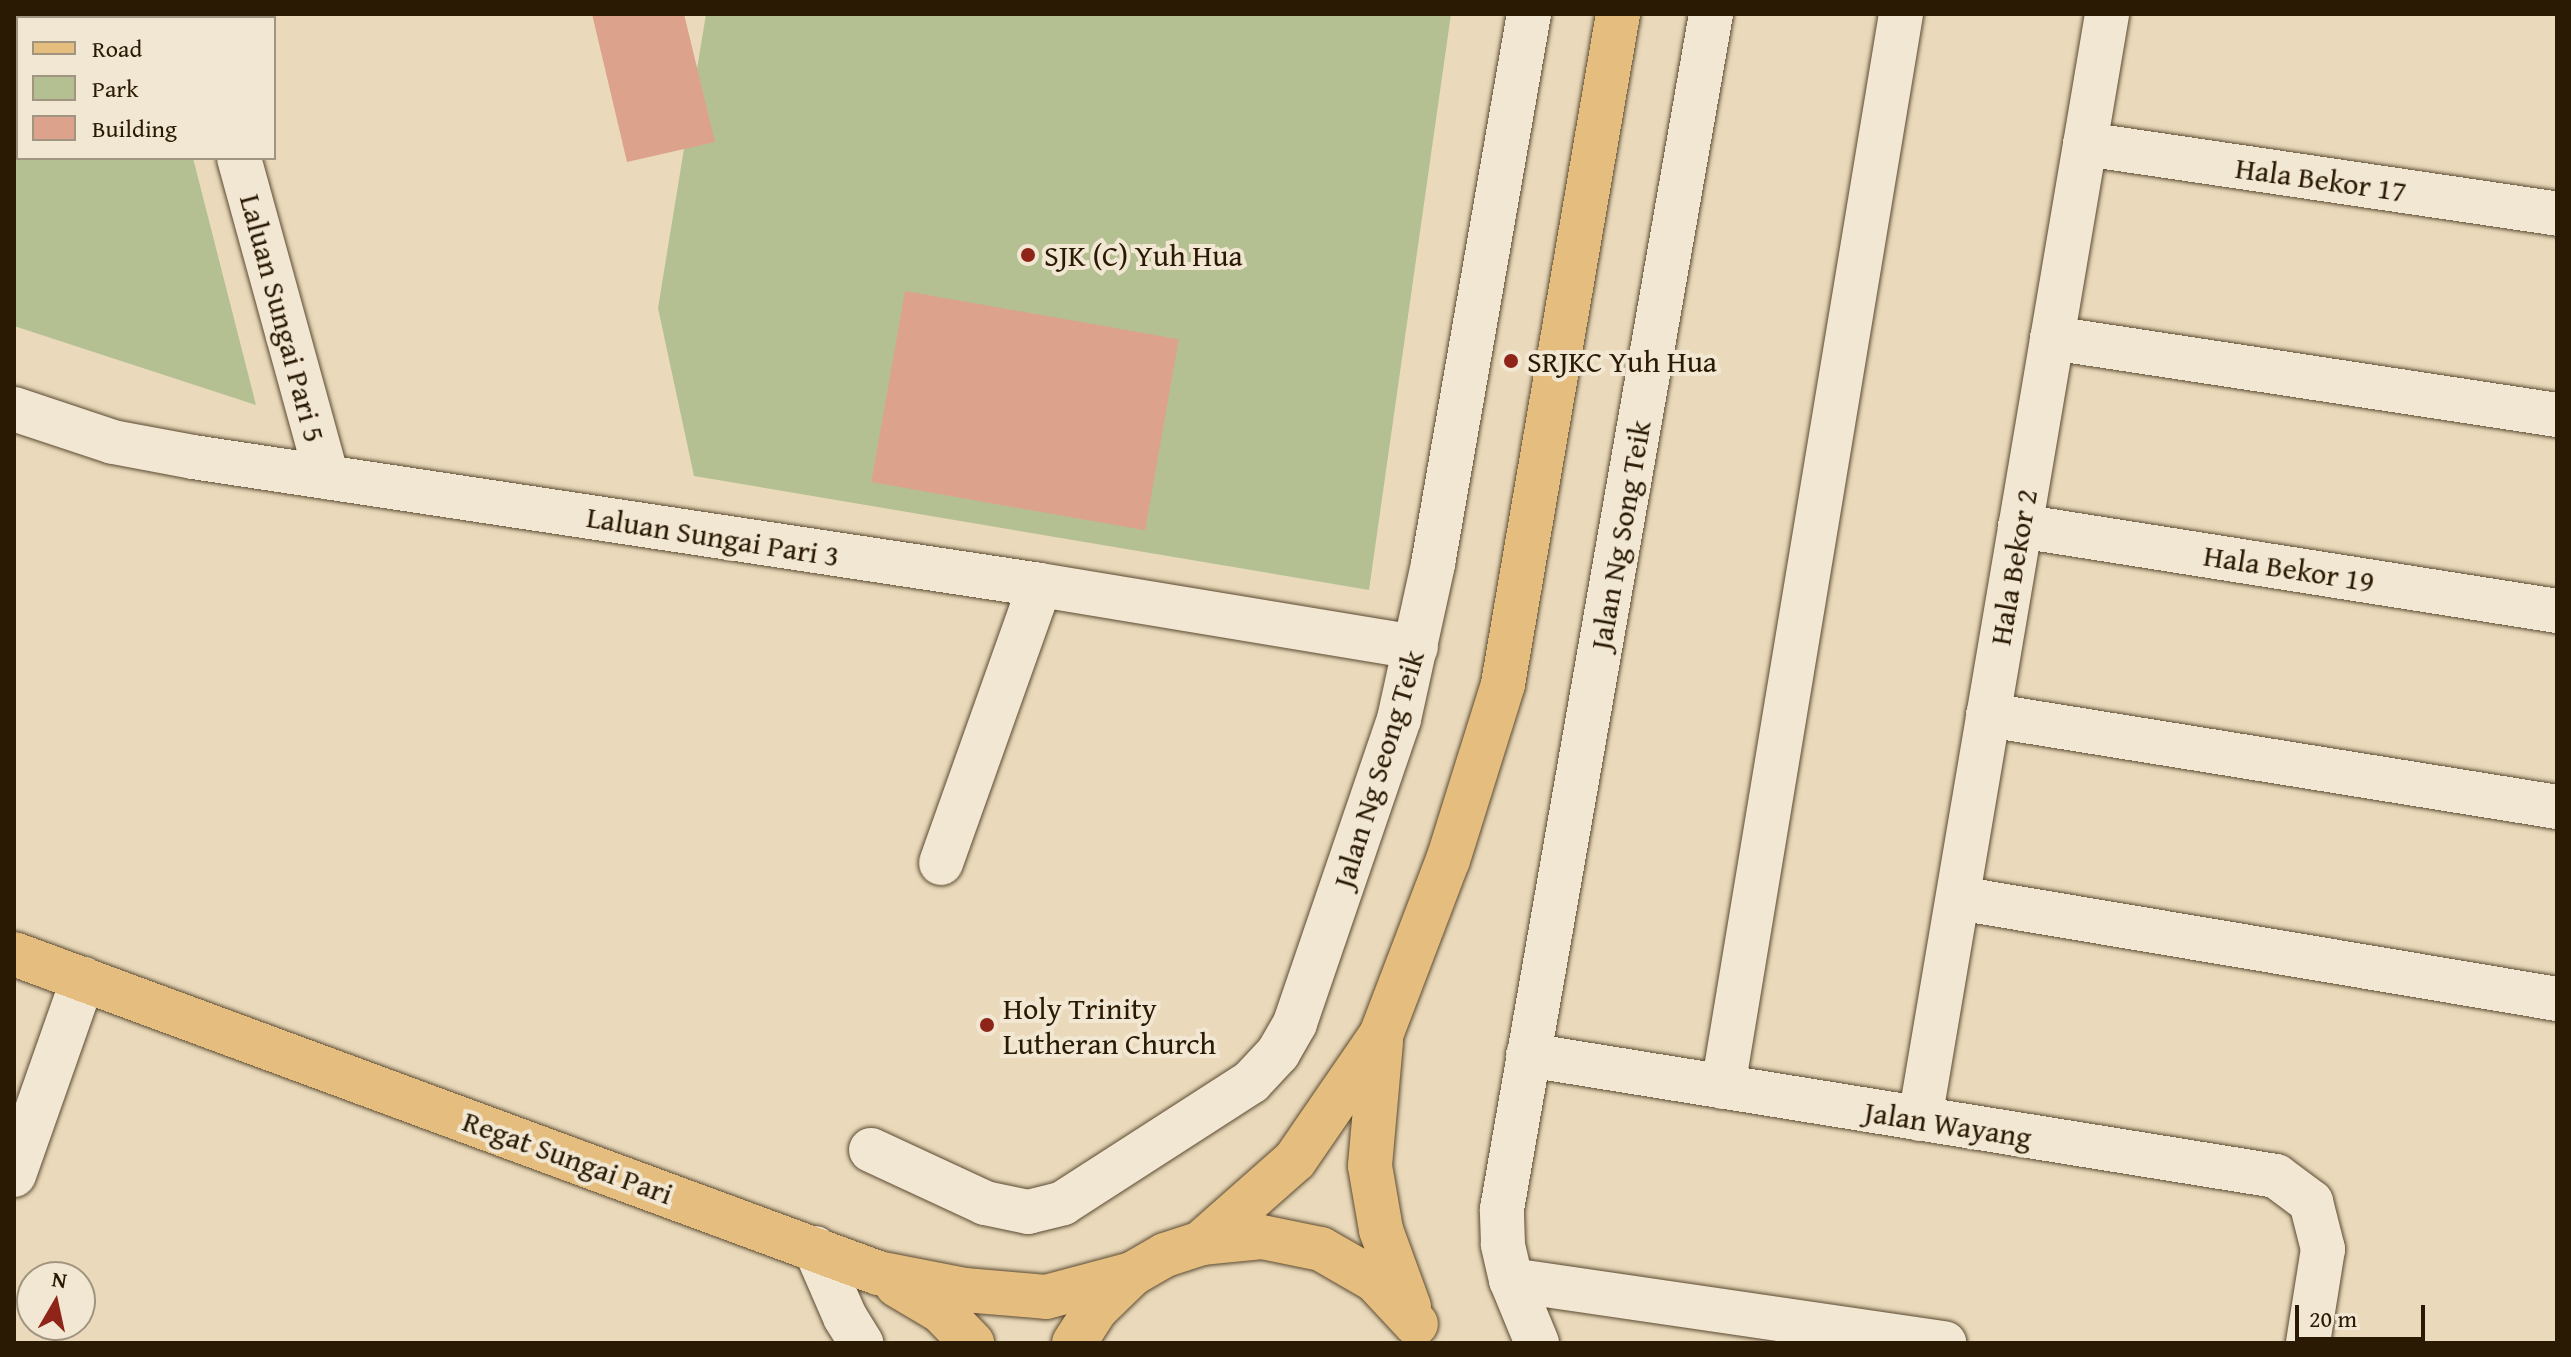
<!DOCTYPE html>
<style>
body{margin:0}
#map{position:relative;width:2571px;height:1357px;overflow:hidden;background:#eadabb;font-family:"Gentium Book Plus",serif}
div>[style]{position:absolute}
.green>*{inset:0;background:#b5c092}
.building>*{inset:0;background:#dca28b;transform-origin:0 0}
.roads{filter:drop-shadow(0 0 2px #5b4a31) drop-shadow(0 0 2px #5b4a31)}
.minor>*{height:44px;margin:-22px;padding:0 22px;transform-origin:22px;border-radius:22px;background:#f1e7d3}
.major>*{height:44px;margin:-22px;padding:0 22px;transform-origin:22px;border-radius:22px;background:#e5bd7e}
.dots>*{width:22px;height:22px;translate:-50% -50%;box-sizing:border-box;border:4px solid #f1e7d3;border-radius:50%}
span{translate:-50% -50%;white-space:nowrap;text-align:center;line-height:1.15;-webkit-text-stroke:8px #f1e7d3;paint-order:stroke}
.street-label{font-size:30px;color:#2b1a03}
.poi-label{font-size:30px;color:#2b1a03}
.left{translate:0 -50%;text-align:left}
.frame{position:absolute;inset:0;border:16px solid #2b1a03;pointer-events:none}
.legend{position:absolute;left:16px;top:16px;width:260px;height:144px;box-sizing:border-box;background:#f1e7d3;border:2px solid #a29580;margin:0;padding:10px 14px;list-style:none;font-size:24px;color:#2b1a03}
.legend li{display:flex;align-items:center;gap:16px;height:40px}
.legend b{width:40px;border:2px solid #a29580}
.north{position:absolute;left:16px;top:1261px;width:80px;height:80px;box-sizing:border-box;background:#f1e7d3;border:2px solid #a29580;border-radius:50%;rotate:9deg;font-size:22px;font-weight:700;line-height:32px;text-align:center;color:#2b1a03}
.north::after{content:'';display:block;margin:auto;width:28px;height:36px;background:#8f2418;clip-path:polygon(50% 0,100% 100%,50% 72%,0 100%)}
.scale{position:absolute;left:2295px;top:1305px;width:130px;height:36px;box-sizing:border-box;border:4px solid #2b1a03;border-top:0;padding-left:10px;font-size:24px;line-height:28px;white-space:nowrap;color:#2b1a03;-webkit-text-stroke:6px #f1e7d3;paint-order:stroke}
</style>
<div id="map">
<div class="green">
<div style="clip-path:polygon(14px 14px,156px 14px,157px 18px,18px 18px,18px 158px,193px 158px,256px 405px,14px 326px)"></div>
<div style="clip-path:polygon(706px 14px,1451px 14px,1369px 590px,694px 476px,658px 308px)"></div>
</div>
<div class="building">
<div style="clip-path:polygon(592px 14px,684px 14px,715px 142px,627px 162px)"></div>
<div style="left:905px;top:291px;width:278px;height:194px;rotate:10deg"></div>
</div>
<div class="roads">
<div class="minor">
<div style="left:200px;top:14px;width:4px;rotate:76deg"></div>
<div style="left:2085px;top:144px;width:477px;rotate:8.4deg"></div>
<div style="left:239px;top:158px;width:331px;rotate:74.6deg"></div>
<div style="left:2052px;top:338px;width:511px;rotate:8.67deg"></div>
<div style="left:14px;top:409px;width:104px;rotate:18.4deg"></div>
<div style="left:113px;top:442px;width:81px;rotate:10.6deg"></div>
<div style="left:193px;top:457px;width:857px;rotate:8.59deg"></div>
<div style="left:1040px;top:585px;width:381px;rotate:9.4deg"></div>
<div style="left:2020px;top:526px;width:544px;rotate:8.99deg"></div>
<div style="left:1988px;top:715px;width:576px;rotate:9.18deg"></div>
<div style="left:941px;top:863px;width:295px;rotate:-70.4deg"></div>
<div style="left:1958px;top:898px;width:607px;rotate:9.57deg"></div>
<div style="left:1528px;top:1055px;width:758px;rotate:9.19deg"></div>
<div style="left:2276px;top:1176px;width:44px;rotate:36.6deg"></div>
<div style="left:2311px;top:1202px;width:49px;rotate:75.7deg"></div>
<div style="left:2323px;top:1249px;width:95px;rotate:99.1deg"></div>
<div style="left:1723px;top:1087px;width:1088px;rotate:-80.58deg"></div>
<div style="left:1920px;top:1119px;width:1121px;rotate:-80.39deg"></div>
<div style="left:871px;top:1150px;width:126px;rotate:24.9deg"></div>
<div style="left:985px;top:1203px;width:44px;rotate:11.8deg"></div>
<div style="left:1028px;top:1212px;width:36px;rotate:-14deg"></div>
<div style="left:1063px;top:1203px;width:224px;rotate:-32.8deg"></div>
<div style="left:1251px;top:1082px;width:40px;rotate:-47deg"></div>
<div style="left:1278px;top:1053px;width:34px;rotate:-60deg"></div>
<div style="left:1295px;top:1023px;width:321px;rotate:-71.1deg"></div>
<div style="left:1399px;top:719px;width:159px;rotate:-77.6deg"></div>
<div style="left:1433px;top:564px;width:558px;rotate:-80.1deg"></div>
<div style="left:14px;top:1175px;width:208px;rotate:-70.6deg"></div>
<div style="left:815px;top:1248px;width:75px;rotate:66.5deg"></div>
<div style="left:845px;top:1317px;width:31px;rotate:58deg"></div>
<div style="left:1511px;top:1280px;width:438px;rotate:8.3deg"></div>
<div style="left:1537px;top:1343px;width:68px;rotate:-112.4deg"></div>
<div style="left:1511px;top:1280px;width:37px;rotate:-103deg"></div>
<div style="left:1503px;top:1244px;width:35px;rotate:-92deg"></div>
<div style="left:1502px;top:1209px;width:1213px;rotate:-80.08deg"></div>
</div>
<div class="major">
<div style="left:14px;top:954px;width:921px;rotate:20.26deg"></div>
<div style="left:878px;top:1273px;width:89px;rotate:11.1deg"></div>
<div style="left:965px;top:1290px;width:81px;rotate:4.9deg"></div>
<div style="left:1046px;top:1297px;width:89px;rotate:-15deg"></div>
<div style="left:1381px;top:1042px;width:124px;rotate:95.1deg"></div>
<div style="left:1370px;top:1166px;width:65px;rotate:80.2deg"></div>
<div style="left:1381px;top:1230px;width:82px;rotate:70deg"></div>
<div style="left:1201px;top:1243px;width:125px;rotate:-41.4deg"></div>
<div style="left:1295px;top:1160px;width:152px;rotate:-55.5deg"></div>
<div style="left:1381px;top:1035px;width:187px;rotate:-69.1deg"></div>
<div style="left:1448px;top:860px;width:184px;rotate:-72.6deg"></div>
<div style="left:1503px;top:684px;width:680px;rotate:-80.26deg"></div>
<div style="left:897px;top:1285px;width:51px;rotate:30.6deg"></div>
<div style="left:941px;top:1311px;width:45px;rotate:45.9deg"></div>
<div style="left:1074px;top:1343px;width:40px;rotate:-57.1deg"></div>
<div style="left:1096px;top:1309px;width:50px;rotate:-44.2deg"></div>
<div style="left:1132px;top:1274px;width:38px;rotate:-30deg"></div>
<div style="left:1165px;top:1255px;width:38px;rotate:-18deg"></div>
<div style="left:1201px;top:1243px;width:61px;rotate:-5.6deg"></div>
<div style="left:1262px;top:1237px;width:60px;rotate:11.5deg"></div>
<div style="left:1321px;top:1249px;width:62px;rotate:29.9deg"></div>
<div style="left:1375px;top:1280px;width:60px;rotate:47deg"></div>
</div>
</div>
<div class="dots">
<div style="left:1028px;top:255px;background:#8f2418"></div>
<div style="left:1511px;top:361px;background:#8f2418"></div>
<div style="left:987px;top:1025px;background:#8f2418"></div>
</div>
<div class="street-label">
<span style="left:2321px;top:179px;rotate:8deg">Hala Bekor 17</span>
<span style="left:283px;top:318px;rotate:75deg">Laluan Sungai Pari 5</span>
<span style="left:1620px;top:535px;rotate:-80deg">Jalan Ng Song Teik</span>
<span style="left:713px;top:536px;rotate:9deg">Laluan Sungai Pari 3</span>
<span style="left:2013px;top:567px;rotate:-80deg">Hala Bekor 2</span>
<span style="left:2289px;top:568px;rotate:9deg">Hala Bekor 19</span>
<span style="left:1378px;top:769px;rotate:-73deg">Jalan Ng Seong Teik</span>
<span style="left:1948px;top:1124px;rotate:9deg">Jalan Wayang</span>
<span style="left:568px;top:1157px;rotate:20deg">Regat Sungai Pari</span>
</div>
<div class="poi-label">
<span class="left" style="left:1044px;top:255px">SJK (C) Yuh Hua</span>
<span class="left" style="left:1527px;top:361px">SRJKC Yuh Hua</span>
<span class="left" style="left:1003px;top:1025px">Holy Trinity<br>Lutheran Church</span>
</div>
<div class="frame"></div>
<ul class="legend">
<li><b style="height:10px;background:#e5bd7e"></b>Road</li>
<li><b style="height:22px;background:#b5c092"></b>Park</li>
<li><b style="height:22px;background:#dca28b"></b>Building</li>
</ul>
<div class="north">N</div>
<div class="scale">20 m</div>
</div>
